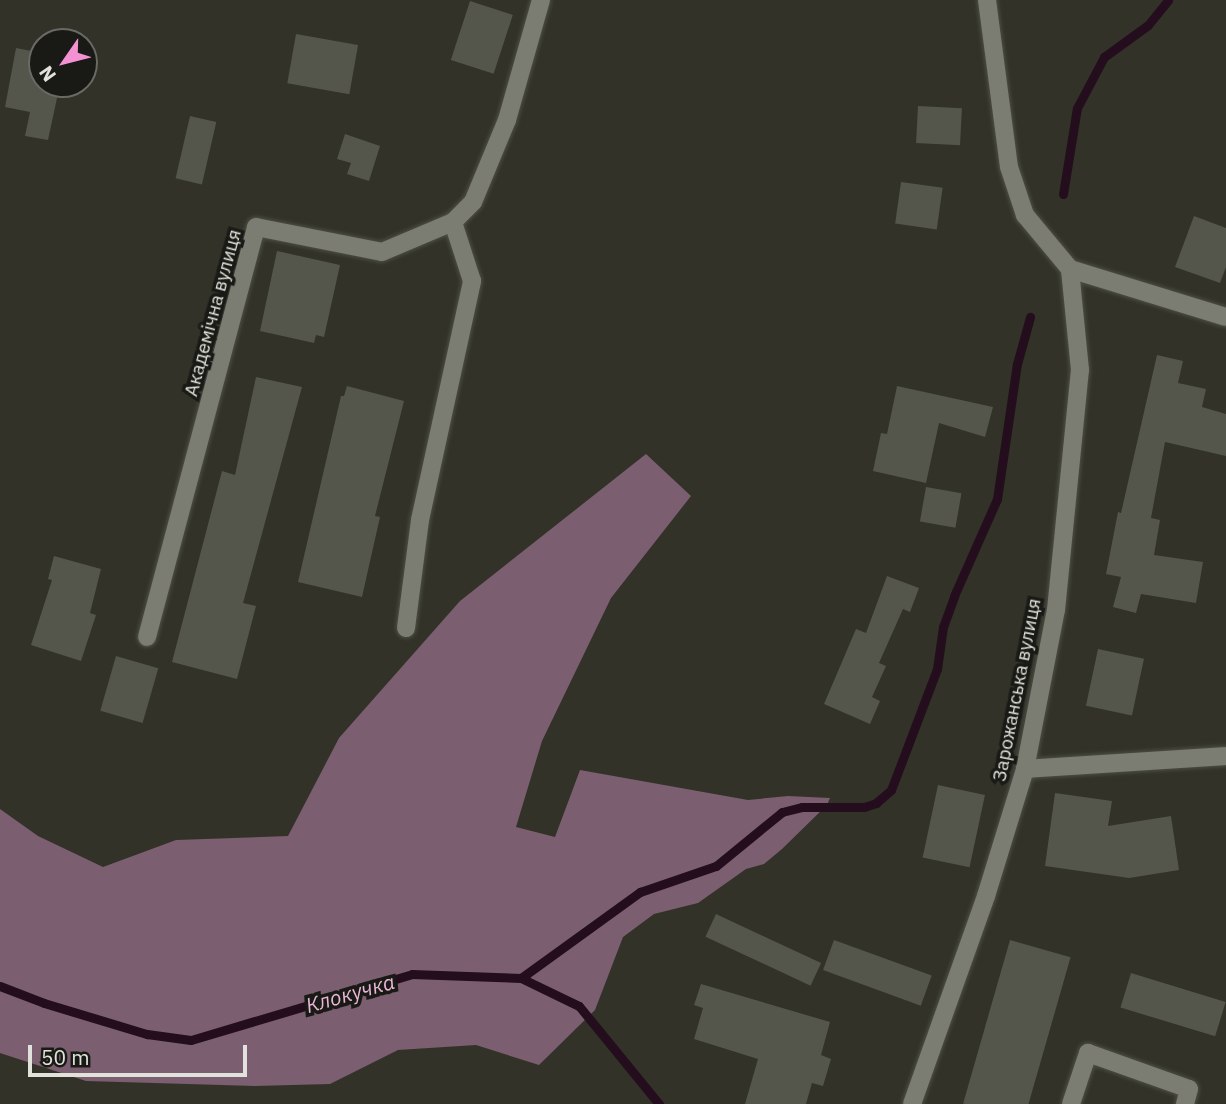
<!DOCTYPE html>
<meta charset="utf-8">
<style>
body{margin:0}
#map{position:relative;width:1226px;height:1104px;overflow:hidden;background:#323228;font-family:"IBM Plex Sans",sans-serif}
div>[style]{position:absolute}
.forest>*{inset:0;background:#7b5e70}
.stream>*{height:9px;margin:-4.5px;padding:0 4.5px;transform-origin:4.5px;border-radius:4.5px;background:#240e1d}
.building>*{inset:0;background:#54554b;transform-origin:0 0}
.roads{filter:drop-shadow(0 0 2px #4d4e46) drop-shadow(0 0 2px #4d4e46)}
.minor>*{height:18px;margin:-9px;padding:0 9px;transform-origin:9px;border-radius:9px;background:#7c7d72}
span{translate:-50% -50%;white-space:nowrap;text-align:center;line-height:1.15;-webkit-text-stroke:7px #191a15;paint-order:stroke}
.street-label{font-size:19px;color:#e1e2db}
.water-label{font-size:21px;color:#eab5d6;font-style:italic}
.north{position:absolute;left:28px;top:28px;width:70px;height:70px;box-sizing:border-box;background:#191a15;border:2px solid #696a64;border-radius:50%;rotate:235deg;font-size:19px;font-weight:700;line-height:28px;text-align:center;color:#e1e2db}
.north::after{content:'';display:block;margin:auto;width:24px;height:32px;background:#f491d3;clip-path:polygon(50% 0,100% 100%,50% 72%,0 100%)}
.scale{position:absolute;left:28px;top:1045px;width:219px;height:32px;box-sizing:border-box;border:4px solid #e1e2db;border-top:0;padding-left:9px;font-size:21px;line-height:24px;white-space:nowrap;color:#e1e2db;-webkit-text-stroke:5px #191a15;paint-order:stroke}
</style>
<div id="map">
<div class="forest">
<div style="clip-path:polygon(646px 454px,691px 496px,611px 598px,542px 741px,516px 827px,555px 837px,580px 770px,748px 800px,788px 796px,830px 798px,827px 805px,782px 849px,764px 864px,746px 869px,698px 903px,654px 914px,623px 937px,595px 1010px,539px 1065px,476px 1045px,398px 1050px,330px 1084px,255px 1086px,86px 1081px,0 1053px,0 809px,38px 836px,103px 867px,176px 840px,288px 836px,339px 738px,460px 601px)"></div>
</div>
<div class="stream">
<div style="left:1063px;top:194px;width:87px;rotate:-80.8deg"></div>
<div style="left:1077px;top:108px;width:58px;rotate:-62.1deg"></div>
<div style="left:1104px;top:57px;width:54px;rotate:-36deg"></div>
<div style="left:1148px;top:25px;width:32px;rotate:-51deg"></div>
<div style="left:521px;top:978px;width:147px;rotate:-35.9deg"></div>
<div style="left:640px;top:892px;width:80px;rotate:-18.9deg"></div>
<div style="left:716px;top:866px;width:85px;rotate:-39.3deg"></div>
<div style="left:782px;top:812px;width:21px;rotate:-14deg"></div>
<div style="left:802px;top:807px;width:62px"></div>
<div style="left:864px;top:807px;width:13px;rotate:-18deg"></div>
<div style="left:876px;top:803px;width:20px;rotate:-41deg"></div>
<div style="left:891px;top:790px;width:129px;rotate:-69.2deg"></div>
<div style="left:937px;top:669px;width:42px;rotate:-81.9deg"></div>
<div style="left:943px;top:627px;width:33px;rotate:-70deg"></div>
<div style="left:954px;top:596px;width:106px;rotate:-66.1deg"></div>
<div style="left:997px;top:499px;width:136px;rotate:-81.6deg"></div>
<div style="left:1017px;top:364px;width:49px;rotate:-74.5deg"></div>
<div style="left:0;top:986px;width:47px;rotate:21.1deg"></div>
<div style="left:44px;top:1003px;width:108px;rotate:16.8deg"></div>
<div style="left:147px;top:1034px;width:44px;rotate:7.8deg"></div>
<div style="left:191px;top:1040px;width:231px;rotate:-16.6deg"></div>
<div style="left:412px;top:974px;width:109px;rotate:2.1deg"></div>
<div style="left:521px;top:978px;width:64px;rotate:25.8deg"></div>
<div style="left:579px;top:1006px;width:127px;rotate:50.8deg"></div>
</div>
<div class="building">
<div style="left:470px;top:1px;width:45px;height:62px;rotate:18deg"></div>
<div style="left:296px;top:34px;width:63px;height:50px;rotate:10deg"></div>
<div style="clip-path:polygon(16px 48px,42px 53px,42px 84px,60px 84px,48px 140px,25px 136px,30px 112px,5px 107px)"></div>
<div style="left:918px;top:106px;width:44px;height:37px;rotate:3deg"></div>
<div style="left:190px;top:116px;width:27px;height:64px;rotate:13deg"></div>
<div style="clip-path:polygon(345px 134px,380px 146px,369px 181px,347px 174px,351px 163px,337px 159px)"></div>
<div style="left:901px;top:182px;width:42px;height:42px;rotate:8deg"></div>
<div style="clip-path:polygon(1194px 216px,1226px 228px,1226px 267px,1220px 283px,1175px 267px)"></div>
<div style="clip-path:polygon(277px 251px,340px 265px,324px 337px,316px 335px,314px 343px,260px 331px)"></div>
<div style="clip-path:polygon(1157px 355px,1183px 361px,1178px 383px,1206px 389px,1202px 407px,1226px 414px,1226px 456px,1165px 442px,1151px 518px,1160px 520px,1154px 555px,1203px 562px,1196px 603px,1141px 594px,1136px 613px,1113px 607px,1121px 577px,1106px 574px,1118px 512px,1121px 513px)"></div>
<div style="clip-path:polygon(256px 377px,302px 387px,243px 603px,256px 606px,237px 679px,172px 662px,222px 471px,235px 475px)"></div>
<div style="clip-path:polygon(347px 386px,404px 401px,375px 516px,380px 517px,362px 597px,298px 582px,341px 396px,344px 396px)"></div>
<div style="clip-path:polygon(897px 386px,993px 407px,985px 437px,939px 423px,926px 483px,873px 471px,881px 433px,887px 434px)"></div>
<div style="left:926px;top:487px;width:36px;height:35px;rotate:10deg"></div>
<div style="clip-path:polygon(54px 556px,101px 569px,90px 613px,96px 615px,81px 661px,31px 645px,52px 580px,48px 579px)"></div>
<div style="clip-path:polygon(887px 576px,919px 588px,910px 612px,903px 609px,879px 663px,886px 666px,872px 697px,880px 701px,870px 724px,824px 704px,856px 629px,866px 633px)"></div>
<div style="left:1098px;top:649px;width:47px;height:58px;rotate:12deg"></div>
<div style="left:116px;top:656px;width:44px;height:57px;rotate:16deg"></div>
<div style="left:938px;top:785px;width:48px;height:74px;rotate:12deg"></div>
<div style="clip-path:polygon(1055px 793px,1112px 801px,1108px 826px,1171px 816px,1179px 870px,1129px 878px,1045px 866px)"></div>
<div style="left:716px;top:914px;width:116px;height:25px;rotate:25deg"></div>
<div style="left:834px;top:940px;width:104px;height:32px;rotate:20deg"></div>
<div style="left:1010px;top:940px;width:63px;height:170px;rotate:16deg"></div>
<div style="left:1131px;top:973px;width:99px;height:36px;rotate:17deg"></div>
<div style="clip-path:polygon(701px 984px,830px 1022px,821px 1055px,831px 1059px,823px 1086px,812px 1083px,806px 1104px,745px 1104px,758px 1059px,694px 1039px,703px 1008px,694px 1005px)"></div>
</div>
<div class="roads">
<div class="minor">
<div style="left:987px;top:0;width:168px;rotate:82.5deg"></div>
<div style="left:1009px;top:167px;width:51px;rotate:71.6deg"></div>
<div style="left:1025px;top:215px;width:70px;rotate:50.2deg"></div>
<div style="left:1070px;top:269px;width:163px;rotate:17.1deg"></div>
<div style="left:406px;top:628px;width:109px;rotate:-82.6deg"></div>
<div style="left:420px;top:520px;width:245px;rotate:-77.7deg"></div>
<div style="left:472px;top:281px;width:62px;rotate:-107.9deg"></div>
<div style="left:147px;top:637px;width:424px;rotate:-75.1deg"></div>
<div style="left:256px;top:227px;width:128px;rotate:11.2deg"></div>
<div style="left:382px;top:252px;width:77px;rotate:-22.9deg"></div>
<div style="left:453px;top:222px;width:28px;rotate:-45deg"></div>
<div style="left:473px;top:202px;width:89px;rotate:-67.5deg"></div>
<div style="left:507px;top:120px;width:125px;rotate:-74.2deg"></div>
<div style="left:1025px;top:769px;width:201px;rotate:-3.7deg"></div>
<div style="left:912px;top:1104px;width:221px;rotate:-70.4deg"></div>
<div style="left:986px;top:896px;width:133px;rotate:-72.9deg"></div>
<div style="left:1025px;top:769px;width:162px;rotate:-79deg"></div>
<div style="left:1056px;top:610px;width:241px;rotate:-84.3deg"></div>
<div style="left:1080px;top:370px;width:101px;rotate:-95.7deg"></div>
<div style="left:1071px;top:1104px;width:54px;rotate:-71.6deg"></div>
<div style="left:1088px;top:1053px;width:107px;rotate:19.6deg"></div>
<div style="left:1189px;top:1089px;width:16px;rotate:105deg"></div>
</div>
</div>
<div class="street-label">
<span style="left:213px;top:313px;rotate:-75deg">Академічна вулиця</span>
<span style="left:1017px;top:690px;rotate:-79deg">Зарожанська вулиця</span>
</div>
<div class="water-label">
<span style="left:350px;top:993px;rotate:-16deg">Клокучка</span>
</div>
<div class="north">N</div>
<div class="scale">50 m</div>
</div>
